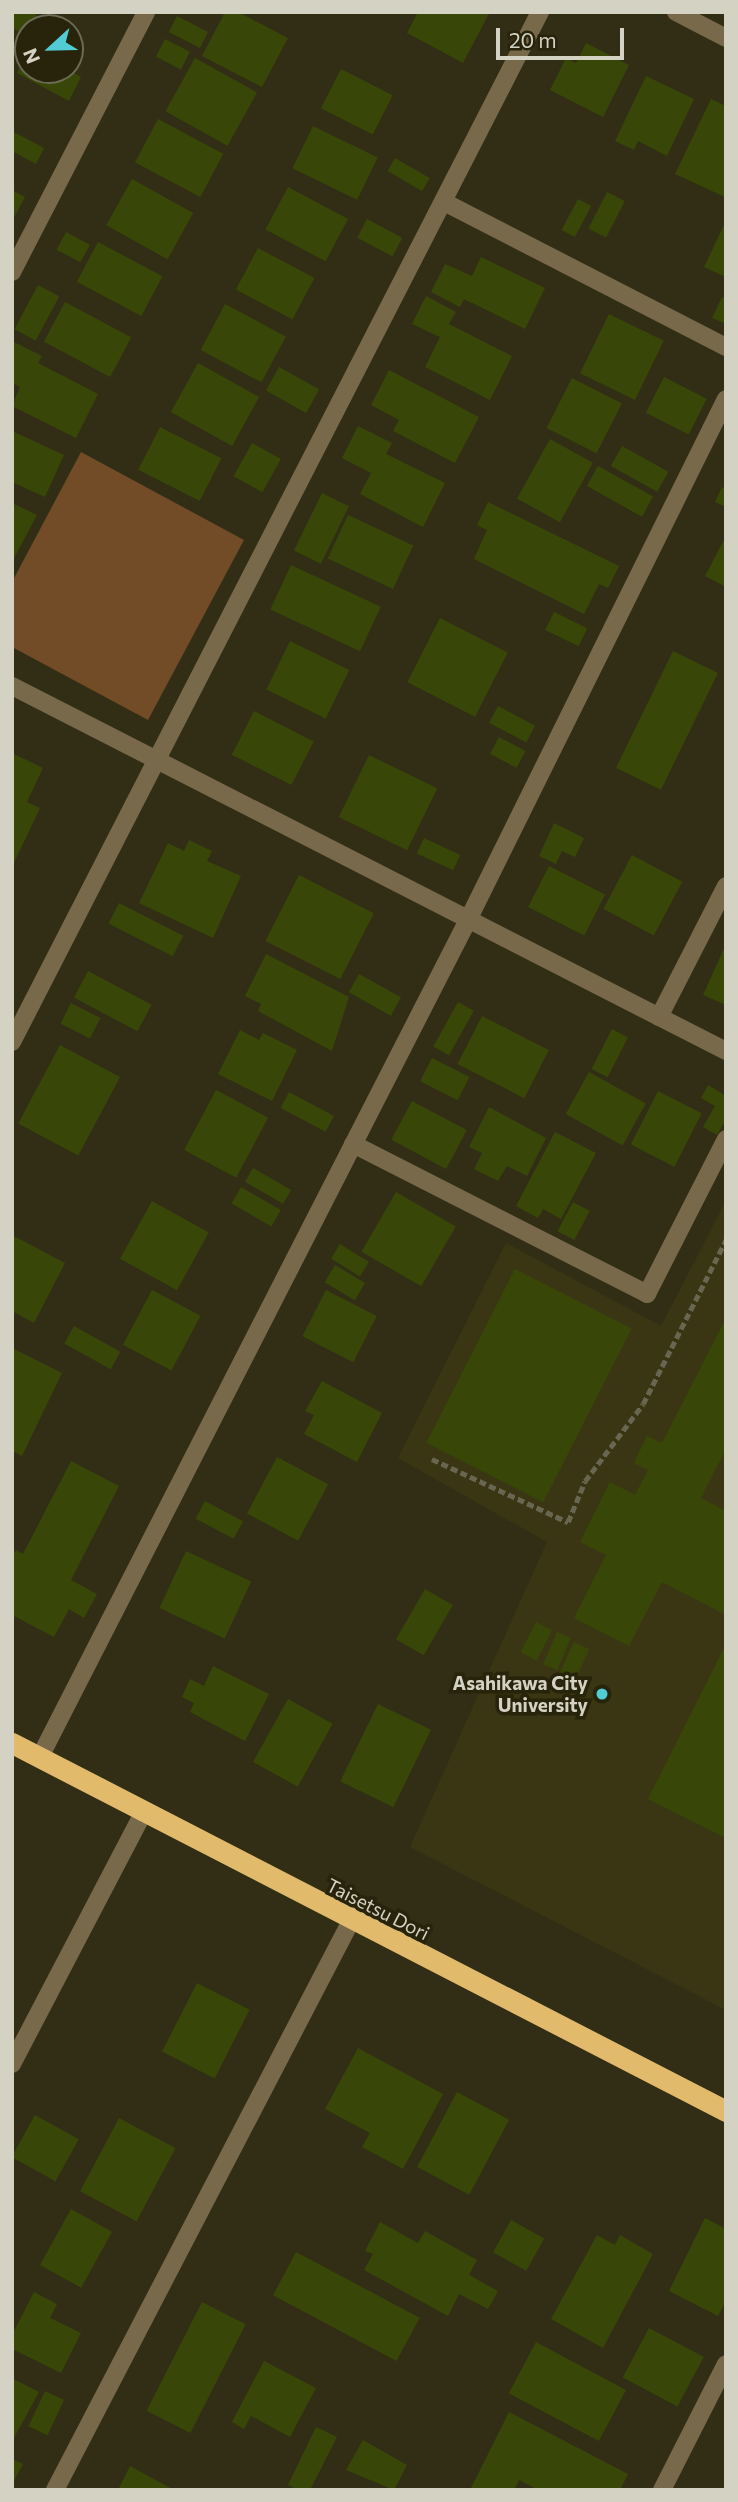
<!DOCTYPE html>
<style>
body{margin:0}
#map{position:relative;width:738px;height:2502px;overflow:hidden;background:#312e15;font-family:Commissioner,sans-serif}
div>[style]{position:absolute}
.built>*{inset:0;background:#3a3614}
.green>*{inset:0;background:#714c27}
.building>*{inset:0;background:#384707;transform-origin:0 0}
.path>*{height:4.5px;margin-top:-2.25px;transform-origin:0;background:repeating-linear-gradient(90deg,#686650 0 7px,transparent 0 10.5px)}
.minor>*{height:18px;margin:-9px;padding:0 9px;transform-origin:9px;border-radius:9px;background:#79694b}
.highway>*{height:21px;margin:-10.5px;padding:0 10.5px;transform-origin:10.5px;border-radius:10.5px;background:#e1ba6c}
.dots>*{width:19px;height:19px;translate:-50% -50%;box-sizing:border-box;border:4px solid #27240b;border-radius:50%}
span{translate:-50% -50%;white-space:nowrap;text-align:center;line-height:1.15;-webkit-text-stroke:7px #27240b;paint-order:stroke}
.poi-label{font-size:19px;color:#d3d2c3;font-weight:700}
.right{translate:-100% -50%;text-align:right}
.street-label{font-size:19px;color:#d3d2c3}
.frame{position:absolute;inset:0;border:14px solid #d3d2c3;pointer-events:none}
.north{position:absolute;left:14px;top:14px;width:70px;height:70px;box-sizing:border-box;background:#27240b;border:2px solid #6c6a55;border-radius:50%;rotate:248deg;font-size:19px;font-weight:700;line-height:28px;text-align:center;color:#d3d2c3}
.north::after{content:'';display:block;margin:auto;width:24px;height:32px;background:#51ccd4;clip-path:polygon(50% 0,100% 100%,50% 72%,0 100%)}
.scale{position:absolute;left:496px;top:28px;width:128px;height:32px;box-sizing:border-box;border:4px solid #d3d2c3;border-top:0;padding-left:9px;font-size:21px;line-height:24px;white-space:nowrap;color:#d3d2c3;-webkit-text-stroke:5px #27240b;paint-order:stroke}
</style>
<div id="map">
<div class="built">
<div style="clip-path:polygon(726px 1201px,726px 2010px,410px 1847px,547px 1542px,398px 1458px,506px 1243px,661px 1326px)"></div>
</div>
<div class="green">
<div style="clip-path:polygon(81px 452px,244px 540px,148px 720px,12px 647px,12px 582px)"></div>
</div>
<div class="building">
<div style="clip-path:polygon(12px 12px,38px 12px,26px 35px,12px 28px)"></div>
<div style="clip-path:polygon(225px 12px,238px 12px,288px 38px,262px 87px,202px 56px)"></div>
<div style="clip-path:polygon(418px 12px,490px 12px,463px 63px,407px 33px)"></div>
<div style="left:177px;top:16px;width:35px;height:18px;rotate:27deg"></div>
<div style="left:165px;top:39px;width:28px;height:20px;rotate:27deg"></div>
<div style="clip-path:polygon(586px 43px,629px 65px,603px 117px,550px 90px,566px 58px,576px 63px)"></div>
<div style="clip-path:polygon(28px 52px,28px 70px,69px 70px,81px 77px,69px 101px,17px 73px)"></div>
<div style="left:195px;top:58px;width:71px;height:61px;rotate:29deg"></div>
<div style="left:341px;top:69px;width:58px;height:44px;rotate:27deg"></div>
<div style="clip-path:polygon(646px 76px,694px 99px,667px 156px,638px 141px,634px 150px,615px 141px)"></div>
<div style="clip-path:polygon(711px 99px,726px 106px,725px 197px,675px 174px)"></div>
<div style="left:158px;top:119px;width:74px;height:49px;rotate:28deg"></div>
<div style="left:313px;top:126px;width:72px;height:47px;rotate:26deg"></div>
<div style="clip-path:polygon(12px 131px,44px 148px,36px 164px,12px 151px)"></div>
<div style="left:395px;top:158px;width:40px;height:15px;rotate:30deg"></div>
<div style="left:132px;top:179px;width:70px;height:53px;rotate:29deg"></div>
<div style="left:288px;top:187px;width:68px;height:48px;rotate:28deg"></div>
<div style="clip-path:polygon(12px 190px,25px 197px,15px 216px,12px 215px)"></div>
<div style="left:607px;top:192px;width:20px;height:41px;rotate:27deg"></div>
<div style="left:578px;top:199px;width:15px;height:35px;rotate:28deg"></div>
<div style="left:367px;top:219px;width:40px;height:21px;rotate:28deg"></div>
<div style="clip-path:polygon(726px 221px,726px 277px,704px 267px)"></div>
<div style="left:66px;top:232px;width:27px;height:20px;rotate:28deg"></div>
<div style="left:98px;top:242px;width:73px;height:45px;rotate:28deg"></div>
<div style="left:258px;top:248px;width:64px;height:47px;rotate:28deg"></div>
<div style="clip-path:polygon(481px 257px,545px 288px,525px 329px,464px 299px,460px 307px,431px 292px,445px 264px,472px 276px)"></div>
<div style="left:38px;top:285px;width:24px;height:50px;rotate:28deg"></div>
<div style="clip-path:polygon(426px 296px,456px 312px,449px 324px,512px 356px,490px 400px,425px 367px,440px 337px,412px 324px)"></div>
<div style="clip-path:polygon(722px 297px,726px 299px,726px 324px,712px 318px)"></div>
<div style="left:65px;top:302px;width:75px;height:45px;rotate:28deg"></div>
<div style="left:225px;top:304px;width:69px;height:52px;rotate:28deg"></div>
<div style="left:609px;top:314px;width:61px;height:66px;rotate:26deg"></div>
<div style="clip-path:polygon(12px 341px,42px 356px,38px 363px,98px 394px,76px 438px,12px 406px,20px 387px,12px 383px)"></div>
<div style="left:198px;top:363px;width:70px;height:56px;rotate:29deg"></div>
<div style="left:279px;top:367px;width:46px;height:27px;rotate:29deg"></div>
<div style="clip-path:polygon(389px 370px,479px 417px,455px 463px,393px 431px,399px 420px,371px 405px)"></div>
<div style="left:664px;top:377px;width:48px;height:40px;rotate:27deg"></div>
<div style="left:572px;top:378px;width:56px;height:56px;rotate:27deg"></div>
<div style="clip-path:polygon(358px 426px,392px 443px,386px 454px,445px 483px,423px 527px,360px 494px,371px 473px,342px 458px)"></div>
<div style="left:160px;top:427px;width:69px;height:48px;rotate:27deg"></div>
<div style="clip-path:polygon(12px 431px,64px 455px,45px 497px,12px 482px)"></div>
<div style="left:550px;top:439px;width:49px;height:68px;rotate:29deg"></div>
<div style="left:252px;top:443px;width:33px;height:38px;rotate:29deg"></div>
<div style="left:622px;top:446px;width:53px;height:23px;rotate:29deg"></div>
<div style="left:598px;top:466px;width:63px;height:23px;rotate:29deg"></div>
<div style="clip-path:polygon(722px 487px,726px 489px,726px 507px,715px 502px)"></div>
<div style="left:322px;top:493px;width:30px;height:64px;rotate:26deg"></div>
<div style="clip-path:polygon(488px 502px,619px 566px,608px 588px,599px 584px,584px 614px,474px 559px,487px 530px,477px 525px)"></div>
<div style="clip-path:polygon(12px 503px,37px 515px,12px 562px)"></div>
<div style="left:348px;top:515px;width:72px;height:48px;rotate:25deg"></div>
<div style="clip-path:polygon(726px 536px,726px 587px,705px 576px)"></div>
<div style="left:291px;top:565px;width:99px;height:49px;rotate:25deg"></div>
<div style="left:554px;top:612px;width:37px;height:20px;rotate:26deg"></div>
<div style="left:440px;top:618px;width:76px;height:72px;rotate:27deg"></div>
<div style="left:290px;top:641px;width:66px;height:54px;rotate:26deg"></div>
<div style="left:673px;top:651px;width:50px;height:130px;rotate:26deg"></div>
<div style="left:498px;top:706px;width:42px;height:19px;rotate:28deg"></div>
<div style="left:254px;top:711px;width:67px;height:49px;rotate:27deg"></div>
<div style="left:499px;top:737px;width:30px;height:19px;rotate:28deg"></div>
<div style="clip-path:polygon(12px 753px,43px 768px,27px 802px,40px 808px,12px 867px)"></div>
<div style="left:369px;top:755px;width:76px;height:69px;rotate:26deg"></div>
<div style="clip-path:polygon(554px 823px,584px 838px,575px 857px,562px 851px,556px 864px,539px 856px)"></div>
<div style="left:424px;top:838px;width:40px;height:17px;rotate:25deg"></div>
<div style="clip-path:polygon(189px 840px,212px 851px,207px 861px,241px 876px,213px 938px,139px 903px,168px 843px,184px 851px)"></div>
<div style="left:632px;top:855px;width:57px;height:61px;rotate:28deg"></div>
<div style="left:549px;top:866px;width:63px;height:46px;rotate:27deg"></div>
<div style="left:299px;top:875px;width:84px;height:74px;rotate:27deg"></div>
<div style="left:119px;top:903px;width:72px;height:23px;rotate:27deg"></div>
<div style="clip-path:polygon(726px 944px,726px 1005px,703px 995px)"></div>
<div style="clip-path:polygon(266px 954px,349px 997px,332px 1051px,258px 1011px,261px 1004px,245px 996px)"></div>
<div style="left:88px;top:971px;width:72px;height:30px;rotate:28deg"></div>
<div style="left:359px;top:974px;width:48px;height:21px;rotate:29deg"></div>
<div style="left:458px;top:1002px;width:18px;height:51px;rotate:29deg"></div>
<div style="left:71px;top:1003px;width:33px;height:23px;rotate:27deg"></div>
<div style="left:482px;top:1016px;width:75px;height:54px;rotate:27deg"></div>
<div style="left:612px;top:1029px;width:18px;height:45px;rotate:27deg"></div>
<div style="clip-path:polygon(240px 1030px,259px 1040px,263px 1033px,297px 1050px,272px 1101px,218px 1074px)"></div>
<div style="left:60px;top:1045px;width:68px;height:89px;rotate:28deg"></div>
<div style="left:432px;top:1058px;width:42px;height:26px;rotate:27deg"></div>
<div style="left:589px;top:1072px;width:65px;height:48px;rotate:29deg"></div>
<div style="clip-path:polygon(708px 1085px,726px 1096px,726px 1119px,717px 1135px,703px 1127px,715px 1106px,701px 1098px)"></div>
<div style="left:216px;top:1090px;width:59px;height:68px;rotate:28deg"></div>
<div style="left:658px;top:1091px;width:49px;height:60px;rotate:27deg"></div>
<div style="left:289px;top:1092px;width:51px;height:18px;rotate:28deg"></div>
<div style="left:412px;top:1101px;width:62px;height:44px;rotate:28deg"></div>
<div style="clip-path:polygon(489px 1107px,546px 1138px,527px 1176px,507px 1166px,498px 1181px,474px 1169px,482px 1153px,469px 1147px)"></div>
<div style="clip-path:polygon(555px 1132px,596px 1153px,561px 1219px,543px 1209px,538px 1218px,516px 1206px)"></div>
<div style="left:253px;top:1168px;width:44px;height:16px;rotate:30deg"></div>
<div style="left:241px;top:1187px;width:46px;height:19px;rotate:30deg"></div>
<div style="left:396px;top:1192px;width:69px;height:69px;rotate:30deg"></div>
<div style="left:152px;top:1201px;width:65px;height:66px;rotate:29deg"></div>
<div style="left:573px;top:1202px;width:19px;height:33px;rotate:28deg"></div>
<div style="clip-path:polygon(12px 1235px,65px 1263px,34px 1323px,12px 1311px)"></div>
<div style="left:340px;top:1244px;width:34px;height:17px;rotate:32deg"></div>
<div style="left:335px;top:1265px;width:35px;height:20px;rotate:31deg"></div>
<div style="left:515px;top:1269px;width:131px;height:195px;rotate:27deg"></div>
<div style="left:152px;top:1290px;width:55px;height:62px;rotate:28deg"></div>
<div style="left:326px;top:1290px;width:57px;height:52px;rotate:27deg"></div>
<div style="clip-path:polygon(726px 1318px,726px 1449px,701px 1498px,726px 1511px,726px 1615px,662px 1582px,629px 1646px,574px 1618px,606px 1555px,580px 1542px,610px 1482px,635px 1495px,648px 1470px,634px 1463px,647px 1436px,662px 1443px)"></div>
<div style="left:74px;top:1326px;width:53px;height:20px;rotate:29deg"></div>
<div style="clip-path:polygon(12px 1348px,62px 1373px,22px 1456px,12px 1451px)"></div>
<div style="clip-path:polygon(322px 1381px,382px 1413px,357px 1462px,304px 1434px,314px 1415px,305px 1411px)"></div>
<div style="left:277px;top:1457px;width:58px;height:64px;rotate:28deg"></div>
<div style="clip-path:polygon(71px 1461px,119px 1486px,71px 1580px,97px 1594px,84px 1618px,69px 1609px,54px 1637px,12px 1615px,12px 1557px,16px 1550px,23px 1554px)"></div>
<div style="left:205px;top:1501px;width:43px;height:20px;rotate:28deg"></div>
<div style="left:186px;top:1551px;width:72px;height:63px;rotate:25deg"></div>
<div style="left:425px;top:1589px;width:32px;height:58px;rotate:30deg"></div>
<div style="left:536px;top:1622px;width:18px;height:34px;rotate:27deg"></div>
<div style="left:557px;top:1632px;width:15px;height:35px;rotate:23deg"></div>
<div style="left:574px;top:1642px;width:17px;height:36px;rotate:25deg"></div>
<div style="clip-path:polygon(726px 1644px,726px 1838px,648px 1799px)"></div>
<div style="clip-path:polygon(213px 1666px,269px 1694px,245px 1741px,190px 1712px,194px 1703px,182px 1697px,190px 1679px,204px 1686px)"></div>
<div style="left:288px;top:1699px;width:51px;height:72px;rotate:29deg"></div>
<div style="left:378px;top:1704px;width:59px;height:86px;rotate:26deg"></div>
<div style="left:197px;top:1983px;width:59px;height:77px;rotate:27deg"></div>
<div style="clip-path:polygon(358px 2048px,443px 2094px,403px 2169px,362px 2147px,370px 2133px,325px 2109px)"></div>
<div style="left:457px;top:2092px;width:59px;height:85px;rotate:28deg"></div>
<div style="left:35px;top:2115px;width:50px;height:48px;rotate:29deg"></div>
<div style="left:119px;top:2118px;width:64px;height:83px;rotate:28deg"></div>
<div style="left:71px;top:2209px;width:47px;height:64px;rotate:29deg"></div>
<div style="clip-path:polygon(705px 2218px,726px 2229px,726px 2301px,718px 2316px,669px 2291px)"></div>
<div style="left:511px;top:2220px;width:38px;height:37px;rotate:29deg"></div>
<div style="clip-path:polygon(380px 2222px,418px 2243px,425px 2231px,477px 2260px,469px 2275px,498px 2291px,488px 2309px,459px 2294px,448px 2316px,364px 2270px,373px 2254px,365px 2251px)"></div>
<div style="clip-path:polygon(597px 2235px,615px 2245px,620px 2235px,653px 2254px,603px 2348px,551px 2319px)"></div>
<div style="left:296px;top:2252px;width:140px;height:49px;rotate:28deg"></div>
<div style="clip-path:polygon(34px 2292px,57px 2304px,50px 2318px,81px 2333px,61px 2373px,12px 2349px,12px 2335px)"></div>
<div style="left:202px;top:2302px;width:49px;height:122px;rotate:27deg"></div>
<div style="left:649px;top:2328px;width:62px;height:56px;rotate:28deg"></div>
<div style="left:536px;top:2342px;width:102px;height:58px;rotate:28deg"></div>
<div style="clip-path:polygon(264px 2361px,316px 2388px,290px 2437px,251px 2416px,244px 2429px,232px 2422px)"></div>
<div style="clip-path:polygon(12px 2378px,39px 2392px,14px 2438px,12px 2437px)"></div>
<div style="left:45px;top:2391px;width:21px;height:39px;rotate:25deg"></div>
<div style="clip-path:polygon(509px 2412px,628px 2474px,620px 2490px,538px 2490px,519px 2480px,514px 2490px,470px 2490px)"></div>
<div style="clip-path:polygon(316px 2427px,337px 2437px,310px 2490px,298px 2490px,288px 2485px)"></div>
<div style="clip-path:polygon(363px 2440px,407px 2465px,394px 2490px,346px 2470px)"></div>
<div style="clip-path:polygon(12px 2459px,23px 2464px,12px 2485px)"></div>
<div style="clip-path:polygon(130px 2466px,174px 2490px,118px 2490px)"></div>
</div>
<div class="path">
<div style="left:432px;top:1459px;width:150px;rotate:24.9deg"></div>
<div style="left:568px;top:1522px;width:44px;rotate:-67.5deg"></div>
<div style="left:585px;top:1481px;width:96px;rotate:-53deg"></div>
<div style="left:643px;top:1404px;width:184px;rotate:-63.2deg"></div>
</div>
<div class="minor">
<div style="left:676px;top:12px;width:56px;rotate:27.5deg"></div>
<div style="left:444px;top:202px;width:317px;rotate:27.2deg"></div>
<div style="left:12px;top:272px;width:292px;rotate:-62.7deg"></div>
<div style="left:12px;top:686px;width:802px;rotate:27.08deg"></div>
<div style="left:659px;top:1017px;width:147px;rotate:-62.9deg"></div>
<div style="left:12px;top:1042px;width:1157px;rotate:-62.86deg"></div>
<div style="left:353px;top:1144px;width:330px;rotate:27deg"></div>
<div style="left:647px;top:1294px;width:174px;rotate:-63deg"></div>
<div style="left:40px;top:1757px;width:940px;rotate:-62.92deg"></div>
<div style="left:468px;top:920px;width:581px;rotate:-63.66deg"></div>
<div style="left:12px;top:2064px;width:283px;rotate:-62.4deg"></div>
<div style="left:55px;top:2490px;width:641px;rotate:-62.52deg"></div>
<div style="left:662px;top:2490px;width:141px;rotate:-63.1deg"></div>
</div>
<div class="highway">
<div style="left:12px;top:1743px;width:803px;rotate:27.27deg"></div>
</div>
<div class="dots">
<div style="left:602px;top:1694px;background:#51ccd4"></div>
</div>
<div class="poi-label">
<span class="right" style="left:588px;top:1694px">Asahikawa City<br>University</span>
</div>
<div class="street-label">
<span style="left:378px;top:1909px;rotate:27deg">Taisetsu Dori</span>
</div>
<div class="frame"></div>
<div class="north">N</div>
<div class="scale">20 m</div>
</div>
